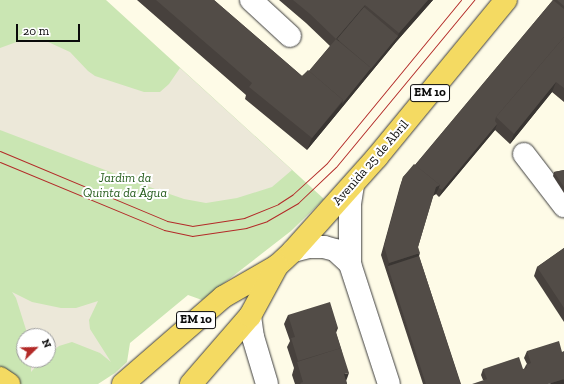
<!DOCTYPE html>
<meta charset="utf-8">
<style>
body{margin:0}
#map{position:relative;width:564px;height:384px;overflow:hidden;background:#fefbe7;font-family:"Zilla Slab",serif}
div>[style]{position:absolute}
.green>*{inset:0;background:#cae6b3}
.plaza>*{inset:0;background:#ece8d9}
.roads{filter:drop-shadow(0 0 1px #3d3d3d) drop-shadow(0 0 1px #3d3d3d)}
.minor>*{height:22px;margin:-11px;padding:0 11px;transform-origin:11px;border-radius:11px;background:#fff}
.major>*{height:22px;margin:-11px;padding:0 11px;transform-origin:11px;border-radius:11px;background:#f4da62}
.tram>*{height:1px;margin:-0.5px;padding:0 0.5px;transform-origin:0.5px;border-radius:0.5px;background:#b32a28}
.wall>*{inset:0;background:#47413d}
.shaded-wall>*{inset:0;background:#393532}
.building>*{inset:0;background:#524c47;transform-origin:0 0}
span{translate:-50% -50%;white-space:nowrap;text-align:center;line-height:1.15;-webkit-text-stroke:4px #fff;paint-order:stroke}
.shield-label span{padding:1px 3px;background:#fff;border:1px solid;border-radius:3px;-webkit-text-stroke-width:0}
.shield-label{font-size:12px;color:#0a0a0a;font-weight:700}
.street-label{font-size:13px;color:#0a0a0a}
.park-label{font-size:13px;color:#275e1e;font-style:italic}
.north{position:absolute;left:16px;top:328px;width:40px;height:40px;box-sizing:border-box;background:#fff;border:1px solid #9d9d9d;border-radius:50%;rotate:67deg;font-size:11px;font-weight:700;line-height:16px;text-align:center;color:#0a0a0a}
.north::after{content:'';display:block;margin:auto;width:14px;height:18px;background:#b32a28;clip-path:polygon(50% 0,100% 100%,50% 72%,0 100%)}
.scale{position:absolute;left:16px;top:24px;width:64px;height:18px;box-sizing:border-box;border:2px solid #0a0a0a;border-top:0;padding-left:5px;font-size:12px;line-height:14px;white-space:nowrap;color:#0a0a0a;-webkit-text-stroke:3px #fff;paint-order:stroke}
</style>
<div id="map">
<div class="green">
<div style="clip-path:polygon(evenodd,0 0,106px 0,324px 199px,291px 231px,202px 300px,188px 295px,130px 343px,127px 362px,115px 373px,98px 384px,20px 384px,0 366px,0 0,24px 336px,48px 336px,48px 360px,24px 360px,24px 336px)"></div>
</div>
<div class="plaza">
<div style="clip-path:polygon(33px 39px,46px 41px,70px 52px,88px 71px,95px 76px,144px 92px,160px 92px,169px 84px,180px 68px,292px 170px,272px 187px,237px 198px,206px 203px,184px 199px,155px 189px,0 130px,0 48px,22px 40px)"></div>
<div style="clip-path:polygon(12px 292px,32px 302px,61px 308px,76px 308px,98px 301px,89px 320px,90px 329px,111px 362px,100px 353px,72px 342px,59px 346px,48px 355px,48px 336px,28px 336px,16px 298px)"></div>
<div style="clip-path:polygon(31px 360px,42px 360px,31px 372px)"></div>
</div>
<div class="roads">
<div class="minor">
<div style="left:251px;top:0;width:53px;rotate:42.7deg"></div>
<div style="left:524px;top:154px;width:66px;rotate:52.4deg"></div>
<div style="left:353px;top:185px;width:19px;rotate:99deg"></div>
<div style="left:350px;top:204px;width:60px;rotate:90deg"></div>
<div style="left:350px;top:264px;width:126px;rotate:72deg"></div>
<div style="left:293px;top:251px;width:16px;rotate:-14deg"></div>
<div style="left:309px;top:247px;width:15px"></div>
<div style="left:324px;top:247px;width:11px;rotate:15deg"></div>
<div style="left:335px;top:250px;width:21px;rotate:43deg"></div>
<div style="left:250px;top:316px;width:21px;rotate:82deg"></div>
<div style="left:253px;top:337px;width:49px;rotate:73.4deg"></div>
</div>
<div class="major">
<div style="left:0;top:378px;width:11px;rotate:34deg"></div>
<div style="left:123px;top:384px;width:133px;rotate:-41deg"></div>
<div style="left:223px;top:297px;width:62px;rotate:-29.9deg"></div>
<div style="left:277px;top:266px;width:22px;rotate:-43deg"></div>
<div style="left:293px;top:251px;width:126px;rotate:-48.2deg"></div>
<div style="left:377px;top:157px;width:203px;rotate:-50.6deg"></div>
<div style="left:191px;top:384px;width:90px;rotate:-49.1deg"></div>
<div style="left:250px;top:316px;width:57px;rotate:-61.6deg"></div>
</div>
</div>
<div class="tram">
<div style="left:0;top:151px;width:181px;rotate:22.7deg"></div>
<div style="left:167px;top:221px;width:25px;rotate:11deg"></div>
<div style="left:192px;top:226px;width:53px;rotate:-8.7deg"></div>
<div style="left:244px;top:218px;width:37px;rotate:-22deg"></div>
<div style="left:278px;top:204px;width:17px;rotate:-33deg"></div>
<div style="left:292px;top:195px;width:47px;rotate:-42.4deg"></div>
<div style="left:327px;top:163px;width:211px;rotate:-50.6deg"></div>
<div style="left:0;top:162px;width:178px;rotate:22.5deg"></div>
<div style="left:164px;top:230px;width:29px;rotate:12deg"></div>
<div style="left:192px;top:236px;width:55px;rotate:-8.4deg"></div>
<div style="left:246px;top:228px;width:22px;rotate:-18deg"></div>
<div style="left:267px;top:221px;width:36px;rotate:-30deg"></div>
<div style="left:298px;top:203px;width:52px;rotate:-43.5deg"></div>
<div style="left:336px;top:167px;width:217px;rotate:-50.4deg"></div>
</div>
<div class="wall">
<div style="clip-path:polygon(137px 0,214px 0,302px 76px,309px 71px,330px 46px,306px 23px,279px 0,433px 0,396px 42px,307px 150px,245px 99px,246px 95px)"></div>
<div style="clip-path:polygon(553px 0,564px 0,564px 102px,552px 92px,510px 144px,495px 130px,439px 197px,436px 194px,433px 196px,418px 247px,419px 256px,461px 384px,423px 384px,381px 255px,400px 186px,403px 177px,415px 165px)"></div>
<div style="clip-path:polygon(564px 170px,564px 193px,553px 176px,554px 172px)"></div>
<div style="clip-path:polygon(564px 248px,564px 322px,534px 276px,537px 267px)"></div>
<div style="clip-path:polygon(288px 315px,338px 328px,336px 333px,342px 352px,346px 380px,347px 384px,295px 384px,292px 375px,294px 368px,287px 347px,290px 341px,284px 324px)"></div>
<div style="clip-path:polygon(527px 351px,562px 352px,564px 384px,483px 380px,481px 375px,483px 369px,524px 369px,526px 365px,527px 364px,524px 358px)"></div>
</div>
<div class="shaded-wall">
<div style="clip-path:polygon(428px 0,433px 0,396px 42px,307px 150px,312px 138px,398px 36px,399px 33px)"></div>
<div style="clip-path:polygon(365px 5px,361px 14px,337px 43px,336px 39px)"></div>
<div style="clip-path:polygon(556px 82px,552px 92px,510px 144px,514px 134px)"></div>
<div style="clip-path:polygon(497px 124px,495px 130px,439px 197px,442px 190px)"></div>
<div style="clip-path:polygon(440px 185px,436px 194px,432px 196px,436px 187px)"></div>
<div style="clip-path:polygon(420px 253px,417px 262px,388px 266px,386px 272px,389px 263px)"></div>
<div style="clip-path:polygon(349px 373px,345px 384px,344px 374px)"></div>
<div style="clip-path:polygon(564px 379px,564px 384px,548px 384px)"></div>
</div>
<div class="building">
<div style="clip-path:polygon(156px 0,214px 0,302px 76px,308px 70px,343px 100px,312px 138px,249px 87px,252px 83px)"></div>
<div style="clip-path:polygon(293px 0,428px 0,399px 33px,365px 5px,336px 39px,371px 68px,342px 104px,343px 100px,309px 71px,336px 39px,310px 14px)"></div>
<div style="clip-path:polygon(553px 0,564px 9px,564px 37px,496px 117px,495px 121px,497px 124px,442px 190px,439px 188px,440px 185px,415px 165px)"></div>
<div style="clip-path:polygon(557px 0,564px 0,564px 6px)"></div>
<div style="clip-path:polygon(364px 7px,398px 36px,370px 70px,371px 68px,337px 39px)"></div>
<div style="clip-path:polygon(564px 37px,564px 88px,556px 82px,514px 134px,496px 117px)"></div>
<div style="clip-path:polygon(414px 164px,440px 185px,436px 187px,418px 247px,420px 253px,389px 263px,384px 246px,403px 177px)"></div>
<div style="clip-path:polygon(564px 170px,564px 187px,554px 172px)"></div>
<div style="clip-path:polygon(564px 248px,564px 308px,537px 267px)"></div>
<div style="left:419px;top:256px;width:135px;height:33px;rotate:72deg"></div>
<div style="clip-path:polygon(330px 302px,338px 328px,335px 329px,342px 351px,341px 348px,298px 361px,291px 338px,295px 337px,288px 315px)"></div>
<div style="clip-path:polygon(559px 341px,562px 352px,564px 351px,564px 379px,548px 384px,472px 384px,487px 379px,483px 369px,519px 357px,523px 369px,527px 368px,526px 365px,531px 363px,527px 351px)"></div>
<div style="clip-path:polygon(341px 348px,349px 373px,344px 374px,347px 384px,301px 384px,300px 383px,303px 382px,297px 362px)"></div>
</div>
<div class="shield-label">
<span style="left:430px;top:93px">EM 10</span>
<span style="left:196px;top:320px">EM 10</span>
</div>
<div class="street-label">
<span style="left:371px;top:163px;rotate:-49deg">Avenida 25 de Abril</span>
</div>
<div class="park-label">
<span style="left:125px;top:186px">Jardim da<br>Quinta da Água</span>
</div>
<div class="north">N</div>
<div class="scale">20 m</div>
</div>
